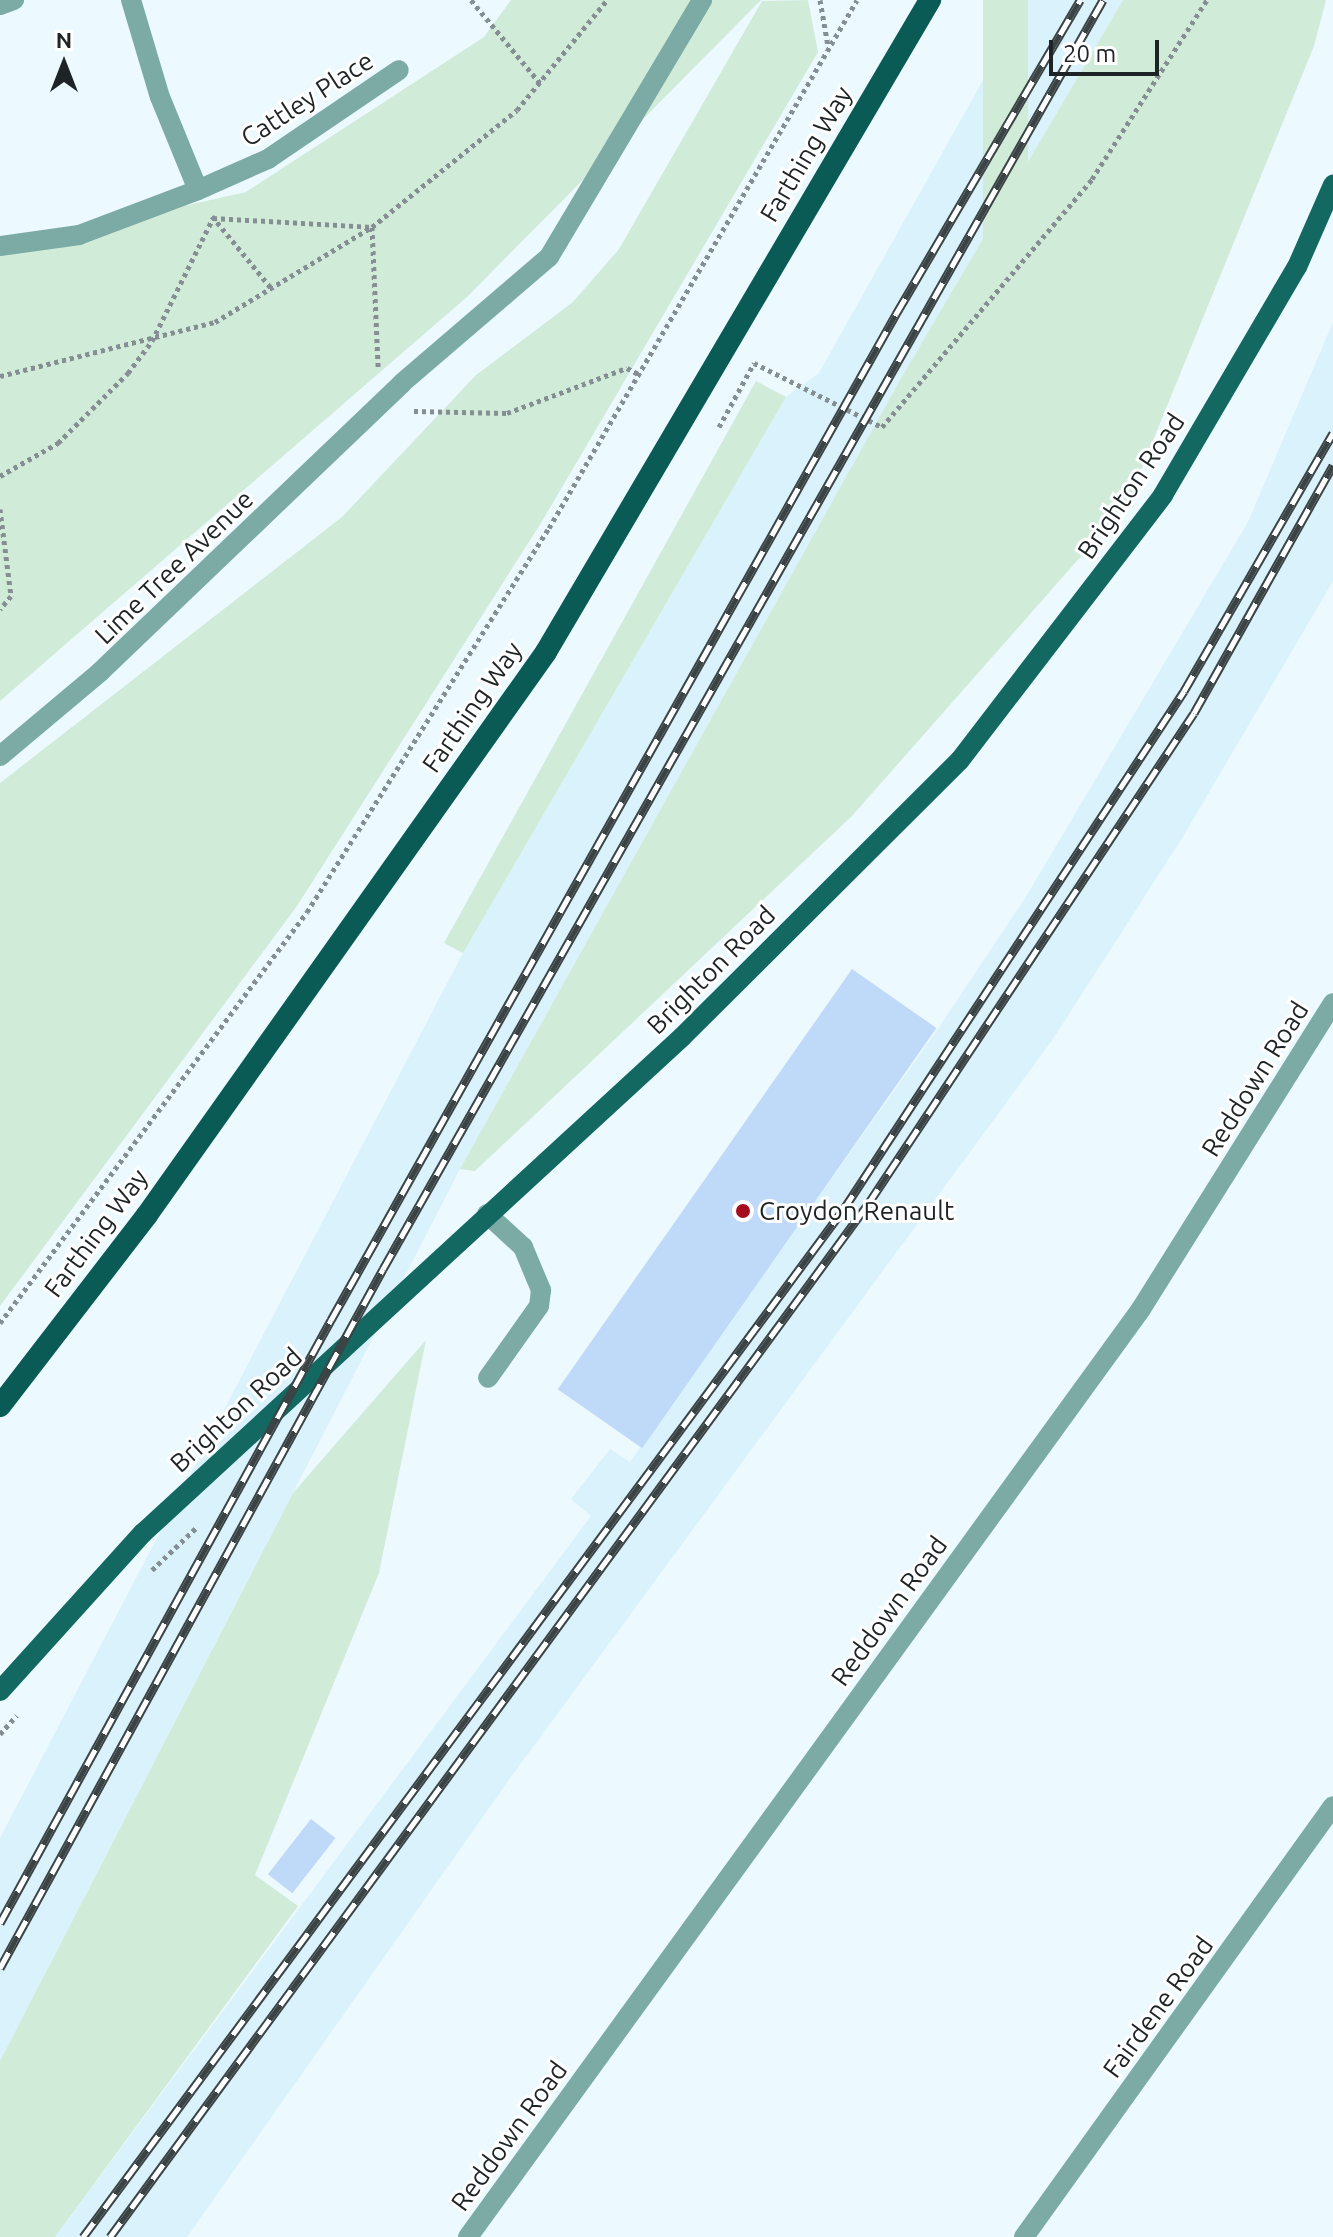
<!DOCTYPE html>
<style>
body{margin:0}
#map{position:relative;width:1333px;height:2237px;overflow:hidden;background:#ecf9fe;font-family:Ubuntu,sans-serif}
div>[style]{position:absolute}
.built>*{inset:0;background:#d9f2fb}
.green>*{inset:0;background:#d1ebd9;transform-origin:0 0}
.building>*{inset:0;background:#bfd9f9;transform-origin:0 0}
.path>*{height:5px;margin-top:-2.5px;transform-origin:0;background:repeating-linear-gradient(90deg,#858e92 0 4px,transparent 0 8px)}
.service>*{height:20px;margin:-10px;padding:0 10px;transform-origin:10px;border-radius:10px;background:#7caba6}
.minor>*{height:20px;margin:-10px;padding:0 10px;transform-origin:10px;border-radius:10px;background:#7caba6}
.primary>*{height:20px;margin:-10px;padding:0 10px;transform-origin:10px;border-radius:10px;background:#136862}
.trunk>*{height:22px;margin:-11px;padding:0 11px;transform-origin:11px;border-radius:11px;background:#0a5a55}
.rail>*{height:9px;margin-top:-4.5px;transform-origin:0;background:repeating-linear-gradient(90deg,#fff 0 18px,#3c4345 0 36px);box-sizing:border-box;border-block:2px solid #3c4345}
.dots>*{width:22px;height:22px;translate:-50% -50%;box-sizing:border-box;border:4px solid #fff;border-radius:50%}
span{translate:-50% -50%;white-space:nowrap;text-align:center;line-height:1.15;-webkit-text-stroke:6px #fff;paint-order:stroke}
.street-label{font-size:26px;color:#1e2426}
.poi-label{font-size:26px;color:#1e2426}
.left{translate:0 -50%;text-align:left}
.north{position:absolute;left:24px;top:24px;width:80px;height:80px;-webkit-text-stroke:6px #fff;paint-order:stroke;rotate:0deg;font-size:22px;font-weight:700;line-height:32px;text-align:center;color:#1e2426}
.north::after{content:'';display:block;margin:auto;width:28px;height:36px;background:#1e2426;clip-path:polygon(50% 0,100% 100%,50% 72%,0 100%)}
.scale{position:absolute;left:1049px;top:40px;width:110px;height:36px;box-sizing:border-box;border:4px solid #1e2426;border-top:0;padding-left:10px;font-size:24px;line-height:28px;white-space:nowrap;color:#1e2426;-webkit-text-stroke:6px #fff;paint-order:stroke}
</style>
<div id="map">
<div class="built">
<div style="clip-path:polygon(1028px 0,1123px 0,900px 380px,460px 1169px,0 2061px,0 1838px,463px 953px,786px 397px,819px 373px)"></div>
<div style="clip-path:polygon(1333px 322px,1333px 581px,1184px 835px,1053px 1039px,508px 1781px,187px 2237px,55px 2237px,591px 1516px,571px 1499px,610px 1449px,630px 1462px,938px 1029px,1027px 895px,1248px 522px)"></div>
</div>
<div class="green">
<div style="clip-path:polygon(511px 0,761px 0,468px 296px,0 701px,0 247px,246px 192px,484px 37px)"></div>
<div style="clip-path:polygon(808px 0,818px 52px,541px 523px,297px 906px,0 1306px,0 783px,342px 517px,476px 375px,573px 302px,619px 249px,762px 1px)"></div>
<div style="left:983px;top:0;width:45px;height:406px"></div>
<div style="clip-path:polygon(1123px 0,1326px 0,1314px 46px,1127px 504px,852px 816px,475px 1171px,460px 1169px,900px 380px)"></div>
<div style="clip-path:polygon(756px 381px,786px 397px,463px 953px,444px 943px)"></div>
<div style="clip-path:polygon(426px 1340px,379px 1573px,255px 1875px,298px 1906px,55px 2237px,0 2237px,0 2061px,293px 1493px)"></div>
</div>
<div class="building">
<div style="left:852px;top:969px;width:103px;height:513px;rotate:35deg"></div>
<div style="left:311px;top:1819px;width:31px;height:70px;rotate:38deg"></div>
</div>
<div class="path">
<div style="left:471px;top:0;width:108px;rotate:50.3deg"></div>
<div style="left:820px;top:0;width:47px;rotate:80.1deg"></div>
<div style="left:212px;top:216px;width:94px;rotate:50.6deg"></div>
<div style="left:0;top:376px;width:222px;rotate:-14.1deg"></div>
<div style="left:215px;top:322px;width:184px;rotate:-31.2deg"></div>
<div style="left:372px;top:227px;width:186px;rotate:-38.9deg"></div>
<div style="left:517px;top:110px;width:142px;rotate:-50.7deg"></div>
<div style="left:414px;top:411px;width:93px;rotate:1.2deg"></div>
<div style="left:507px;top:413px;width:128px;rotate:-20.6deg"></div>
<div style="left:627px;top:368px;width:15px;rotate:28deg"></div>
<div style="left:719px;top:427px;width:73px;rotate:-61.3deg"></div>
<div style="left:754px;top:363px;width:143px;rotate:26.6deg"></div>
<div style="left:882px;top:427px;width:325px;rotate:-49.7deg"></div>
<div style="left:1092px;top:179px;width:213px;rotate:-57.3deg"></div>
<div style="left:0;top:476px;width:67px;rotate:-29.6deg"></div>
<div style="left:58px;top:443px;width:99px;rotate:-45deg"></div>
<div style="left:128px;top:373px;width:40px;rotate:-53deg"></div>
<div style="left:152px;top:341px;width:137px;rotate:-63.6deg"></div>
<div style="left:213px;top:218px;width:159px;rotate:3.2deg"></div>
<div style="left:372px;top:227px;width:140px;rotate:87.5deg"></div>
<div style="left:0;top:509px;width:88px;rotate:82.8deg"></div>
<div style="left:11px;top:596px;width:17px;rotate:130deg"></div>
<div style="left:0;top:1323px;width:513px;rotate:-53.24deg"></div>
<div style="left:307px;top:912px;width:454px;rotate:-57.8deg"></div>
<div style="left:549px;top:528px;width:611px;rotate:-59.74deg"></div>
<div style="left:152px;top:1570px;width:62px;rotate:-43.7deg"></div>
<div style="left:0;top:1734px;width:25px;rotate:-48deg"></div>
</div>
<div class="service">
<div style="left:487px;top:1214px;width:49px;rotate:42.5deg"></div>
<div style="left:523px;top:1247px;width:47px;rotate:67.3deg"></div>
<div style="left:541px;top:1290px;width:16px;rotate:97deg"></div>
<div style="left:539px;top:1306px;width:88px;rotate:125.3deg"></div>
</div>
<div class="minor">
<div style="left:131px;top:0;width:101px;rotate:73.4deg"></div>
<div style="left:160px;top:97px;width:100px;rotate:67.8deg"></div>
<div style="left:0;top:5px;width:15px;rotate:-20deg"></div>
<div style="left:0;top:246px;width:80px;rotate:-7.9deg"></div>
<div style="left:79px;top:235px;width:127px;rotate:-20.7deg"></div>
<div style="left:198px;top:190px;width:77px;rotate:-23.9deg"></div>
<div style="left:268px;top:159px;width:158px;rotate:-34.2deg"></div>
<div style="left:0;top:756px;width:131px;rotate:-40deg"></div>
<div style="left:100px;top:672px;width:418px;rotate:-43.7deg"></div>
<div style="left:402px;top:383px;width:194px;rotate:-40.6deg"></div>
<div style="left:549px;top:257px;width:299px;rotate:-59.2deg"></div>
<div style="left:468px;top:2237px;width:1146px;rotate:-54.05deg"></div>
<div style="left:1141px;top:1309px;width:361px;rotate:-57.9deg"></div>
<div style="left:1024px;top:2237px;width:530px;rotate:-54.36deg"></div>
</div>
<div class="primary">
<div style="left:0;top:1691px;width:213px;rotate:-47.9deg"></div>
<div style="left:143px;top:1533px;width:732px;rotate:-42.62deg"></div>
<div style="left:682px;top:1037px;width:392px;rotate:-44.9deg"></div>
<div style="left:960px;top:760px;width:334px;rotate:-52.5deg"></div>
<div style="left:1163px;top:495px;width:264px;rotate:-59.6deg"></div>
<div style="left:1297px;top:267px;width:90px;rotate:-66.3deg"></div>
</div>
<div class="trunk">
<div style="left:0;top:1406px;width:241px;rotate:-52.4deg"></div>
<div style="left:147px;top:1215px;width:690px;rotate:-54.67deg"></div>
<div style="left:546px;top:652px;width:757px;rotate:-59.5deg"></div>
</div>
<div class="rail">
<div style="left:0;top:1923px;width:688px;rotate:-61.24deg"></div>
<div style="left:331px;top:1320px;width:1154px;rotate:-60.68deg"></div>
<div style="left:896px;top:314px;width:364px;rotate:-59.6deg"></div>
<div style="left:0;top:1968px;width:797px;rotate:-61.28deg"></div>
<div style="left:383px;top:1269px;width:1459px;rotate:-60.43deg"></div>
<div style="left:83px;top:2237px;width:1278px;rotate:-53.5deg"></div>
<div style="left:843px;top:1210px;width:621px;rotate:-56.69deg"></div>
<div style="left:1184px;top:691px;width:298px;rotate:-60deg"></div>
<div style="left:110px;top:2237px;width:1281px;rotate:-53.73deg"></div>
<div style="left:868px;top:1204px;width:589px;rotate:-56.42deg"></div>
<div style="left:1194px;top:713px;width:284px;rotate:-60.7deg"></div>
</div>
<div class="dots">
<div style="left:743px;top:1211px;background:#a50c1d"></div>
</div>
<div class="street-label">
<span style="left:307px;top:99px;rotate:-33deg">Cattley Place</span>
<span style="left:806px;top:154px;rotate:-59deg">Farthing Way</span>
<span style="left:1131px;top:486px;rotate:-56deg">Brighton Road</span>
<span style="left:174px;top:567px;rotate:-44deg">Lime Tree Avenue</span>
<span style="left:472px;top:707px;rotate:-55deg">Farthing Way</span>
<span style="left:711px;top:970px;rotate:-45deg">Brighton Road</span>
<span style="left:1255px;top:1079px;rotate:-58deg">Reddown Road</span>
<span style="left:96px;top:1233px;rotate:-53deg">Farthing Way</span>
<span style="left:236px;top:1410px;rotate:-43deg">Brighton Road</span>
<span style="left:889px;top:1611px;rotate:-54deg">Reddown Road</span>
<span style="left:1158px;top:2007px;rotate:-54deg">Fairdene Road</span>
<span style="left:509px;top:2136px;rotate:-54deg">Reddown Road</span>
</div>
<div class="poi-label">
<span class="left" style="left:759px;top:1211px">Croydon Renault</span>
</div>
<div class="north">N</div>
<div class="scale">20 m</div>
</div>
